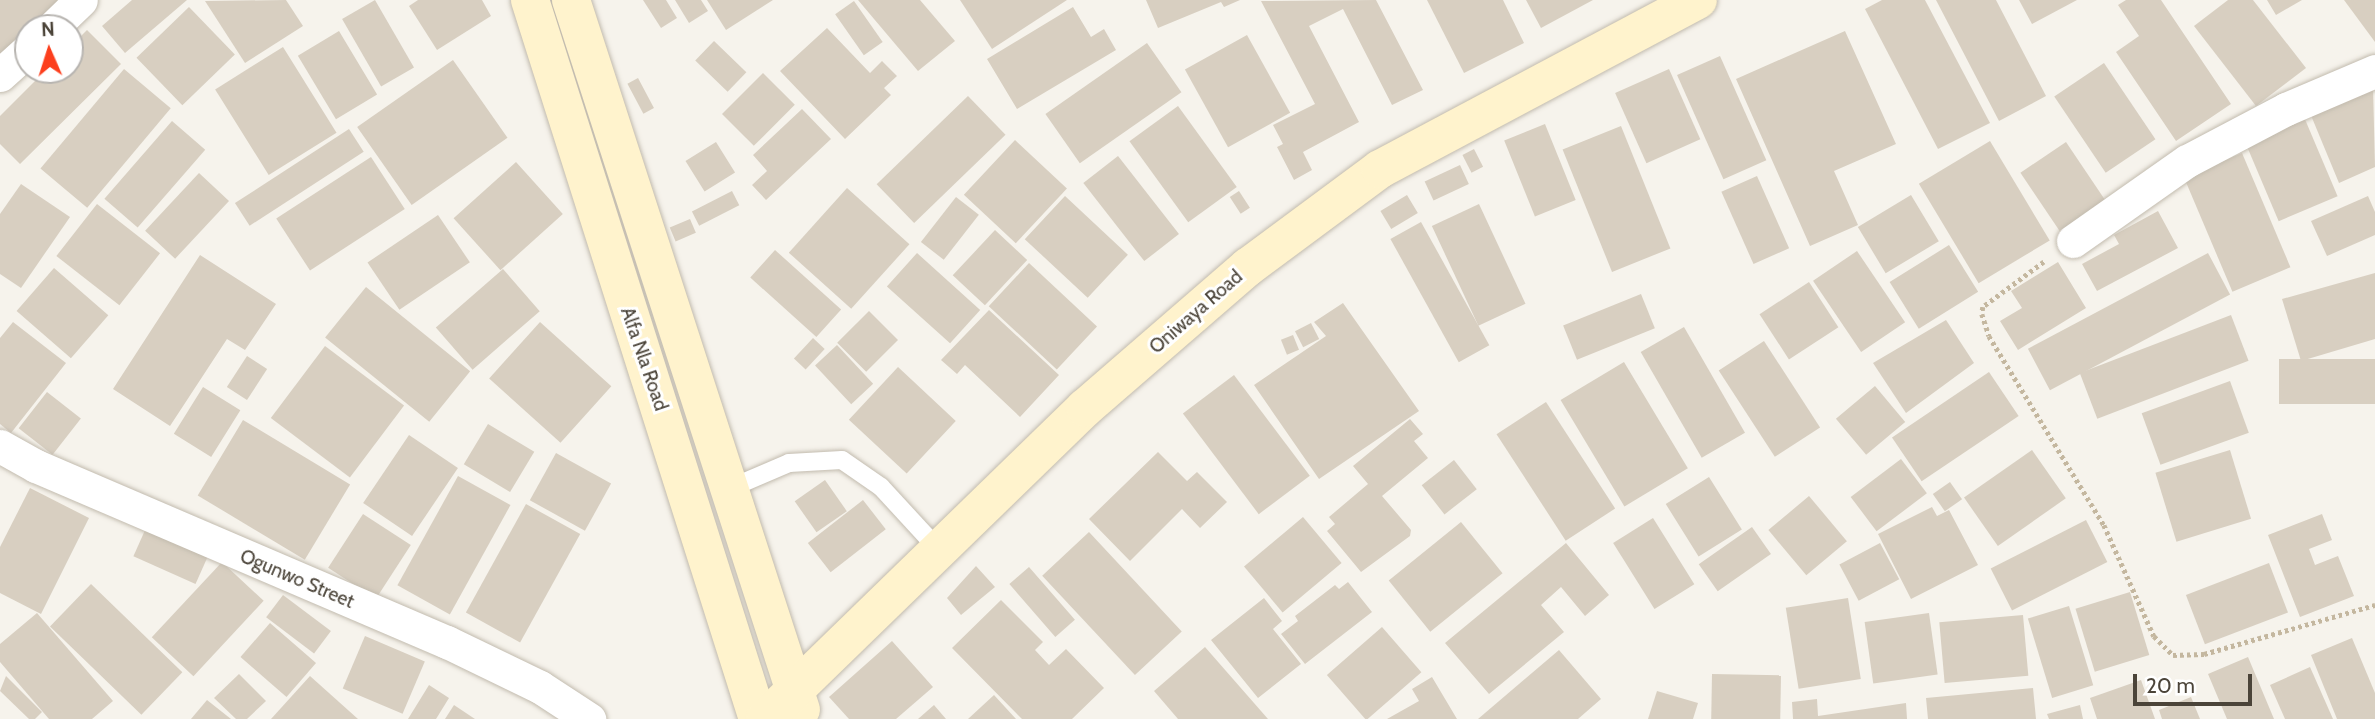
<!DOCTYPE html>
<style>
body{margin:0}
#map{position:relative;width:2375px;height:719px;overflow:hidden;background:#f6f3ec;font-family:Cabin,sans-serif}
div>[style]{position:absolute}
.building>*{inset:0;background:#d8cfc1;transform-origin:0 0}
.path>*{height:4.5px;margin-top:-2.25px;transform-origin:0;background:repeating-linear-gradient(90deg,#c4b79f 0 3.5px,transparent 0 7px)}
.roads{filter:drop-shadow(0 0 2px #c2bbae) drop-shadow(0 0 2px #c2bbae)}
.lane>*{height:18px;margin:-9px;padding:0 9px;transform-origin:9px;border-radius:9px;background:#fff}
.street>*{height:33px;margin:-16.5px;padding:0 16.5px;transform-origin:16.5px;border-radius:16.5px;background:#fff}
.secondary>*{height:38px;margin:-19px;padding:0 19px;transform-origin:19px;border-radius:19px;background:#fff3cd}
span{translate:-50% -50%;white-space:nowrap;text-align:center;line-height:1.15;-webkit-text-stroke:6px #fff;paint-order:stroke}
.street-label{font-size:19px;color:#4b4439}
.north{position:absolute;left:14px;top:14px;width:70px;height:70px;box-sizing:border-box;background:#fff;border:2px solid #b7b4b0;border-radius:50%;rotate:357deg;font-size:19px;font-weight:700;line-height:28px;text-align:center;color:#4b4439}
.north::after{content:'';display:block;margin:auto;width:24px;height:32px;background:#fc3f1d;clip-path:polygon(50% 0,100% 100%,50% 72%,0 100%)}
.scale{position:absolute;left:2133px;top:674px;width:119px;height:32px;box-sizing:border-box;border:4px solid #4b4439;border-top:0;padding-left:9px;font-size:21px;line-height:24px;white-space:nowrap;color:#4b4439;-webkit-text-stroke:5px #fff;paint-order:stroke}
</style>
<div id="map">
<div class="building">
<div style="clip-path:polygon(0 0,68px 0,37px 28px,28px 28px,28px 36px,0 60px)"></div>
<div style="clip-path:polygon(132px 0,187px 0,125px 53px,102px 26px)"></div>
<div style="clip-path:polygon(286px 0,303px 26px,245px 63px,205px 1px)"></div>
<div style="left:375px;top:0;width:78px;height:38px;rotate:60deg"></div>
<div style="clip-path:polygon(418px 0,482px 0,491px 16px,437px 50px,409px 6px)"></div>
<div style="clip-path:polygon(643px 0,666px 0,677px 18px,661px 28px)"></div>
<div style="clip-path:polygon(675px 0,701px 0,708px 11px,689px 23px)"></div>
<div style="clip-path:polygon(707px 0,773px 0,726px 30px)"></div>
<div style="clip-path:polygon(858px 0,920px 0,955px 41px,918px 71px)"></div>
<div style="clip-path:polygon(960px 0,1067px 0,992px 49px)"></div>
<div style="clip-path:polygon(1146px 0,1240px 0,1224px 7px,1221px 2px,1158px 28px)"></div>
<div style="clip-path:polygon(1376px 0,1423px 90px,1392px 105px,1343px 9px,1309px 26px,1359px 122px,1303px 152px,1312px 170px,1294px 180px,1277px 147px,1283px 144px,1273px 125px,1315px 104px,1261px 1px)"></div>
<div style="clip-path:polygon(1427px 0,1503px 0,1524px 43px,1464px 73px)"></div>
<div style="clip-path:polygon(1526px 0,1593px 0,1541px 28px)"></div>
<div style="clip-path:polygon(1882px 0,1925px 0,1990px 123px,1938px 149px,1865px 9px)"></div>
<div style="clip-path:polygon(1936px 0,1996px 0,2046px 96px,1999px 121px)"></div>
<div style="clip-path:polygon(2019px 0,2077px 0,2032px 24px)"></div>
<div style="clip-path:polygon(2126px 0,2161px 0,2231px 104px,2176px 141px,2116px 52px,2139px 36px,2118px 5px)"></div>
<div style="clip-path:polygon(2228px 0,2253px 0,2306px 68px,2256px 106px,2194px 26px)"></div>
<div style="clip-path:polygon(2267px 0,2302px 0,2276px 15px)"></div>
<div style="clip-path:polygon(2344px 0,2375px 0,2375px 42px)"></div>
<div style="left:854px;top:1px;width:50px;height:23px;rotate:55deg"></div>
<div style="left:189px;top:7px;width:66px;height:73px;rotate:46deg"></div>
<div style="clip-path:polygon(1073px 7px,1091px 37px,1104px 29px,1116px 50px,1017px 109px,987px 59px)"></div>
<div style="clip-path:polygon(827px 28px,870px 73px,882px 61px,897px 76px,884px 88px,891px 95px,845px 139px,780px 71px)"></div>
<div style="clip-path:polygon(87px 30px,121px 64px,20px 164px,0 144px,0 116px,46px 70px,70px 70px,70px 47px)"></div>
<div style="left:339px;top:31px;width:74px;height:48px;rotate:59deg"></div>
<div style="clip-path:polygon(1845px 31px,1896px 144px,1834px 171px,1858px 225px,1810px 246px,1736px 79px)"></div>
<div style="left:1247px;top:35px;width:89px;height:71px;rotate:61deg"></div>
<div style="left:714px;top:41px;width:45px;height:27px;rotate:44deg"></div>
<div style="left:1147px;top:43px;width:60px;height:124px;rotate:55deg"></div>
<div style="left:283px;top:47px;width:101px;height:80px;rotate:58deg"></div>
<div style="left:1720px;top:56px;width:114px;height:47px;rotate:66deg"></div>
<div style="left:453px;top:60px;width:95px;height:117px;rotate:55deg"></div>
<div style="left:2104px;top:63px;width:92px;height:60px;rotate:56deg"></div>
<div style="left:124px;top:69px;width:61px;height:130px;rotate:40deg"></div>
<div style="left:1669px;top:69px;width:77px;height:59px;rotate:66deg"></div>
<div style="left:763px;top:73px;width:45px;height:58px;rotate:45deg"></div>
<div style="left:638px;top:78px;width:34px;height:12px;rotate:62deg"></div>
<div style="clip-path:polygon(2373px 86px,2375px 167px,2339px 183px,2310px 113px)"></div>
<div style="left:968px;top:96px;width:54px;height:127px;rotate:46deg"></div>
<div style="left:1178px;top:106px;width:100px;height:60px;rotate:54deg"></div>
<div style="clip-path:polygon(802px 109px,831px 139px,766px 200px,752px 185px,767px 171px,753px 155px)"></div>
<div style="left:2304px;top:117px;width:86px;height:64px;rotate:67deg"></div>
<div style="left:172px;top:121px;width:44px;height:103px;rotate:41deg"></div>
<div style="left:1545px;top:124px;width:82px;height:44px;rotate:68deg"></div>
<div style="left:1621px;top:126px;width:132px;height:63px;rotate:68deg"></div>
<div style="left:349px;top:129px;width:27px;height:136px;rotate:57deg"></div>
<div style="left:1015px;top:140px;width:71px;height:75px;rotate:43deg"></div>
<div style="left:1990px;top:141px;width:116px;height:83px;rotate:59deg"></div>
<div style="left:716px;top:142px;width:36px;height:36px;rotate:58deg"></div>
<div style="left:2066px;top:142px;width:81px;height:55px;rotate:56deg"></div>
<div style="left:1474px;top:149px;width:20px;height:13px;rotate:63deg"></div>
<div style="left:2242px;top:153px;width:124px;height:63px;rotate:67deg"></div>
<div style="left:1118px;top:156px;width:99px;height:44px;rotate:52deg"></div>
<div style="left:371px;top:157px;width:62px;height:113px;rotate:57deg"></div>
<div style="left:516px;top:162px;width:70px;height:84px;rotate:48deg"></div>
<div style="left:1460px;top:165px;width:21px;height:39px;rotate:65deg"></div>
<div style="left:199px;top:173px;width:41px;height:79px;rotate:43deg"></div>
<div style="left:1757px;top:176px;width:79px;height:39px;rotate:66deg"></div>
<div style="clip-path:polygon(21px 184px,70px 217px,21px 288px,0 274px,0 214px)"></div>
<div style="left:847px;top:188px;width:84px;height:87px;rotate:42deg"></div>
<div style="left:732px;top:191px;width:16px;height:45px;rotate:63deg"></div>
<div style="left:1239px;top:191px;width:20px;height:11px;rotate:57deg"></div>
<div style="left:1407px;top:195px;width:21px;height:31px;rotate:59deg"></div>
<div style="left:1911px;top:195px;width:54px;height:62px;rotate:59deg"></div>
<div style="left:1065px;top:196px;width:86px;height:59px;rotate:43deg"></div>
<div style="clip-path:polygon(2368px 196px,2375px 212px,2375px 235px,2327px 256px,2311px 221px)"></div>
<div style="left:956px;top:197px;width:29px;height:57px;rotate:38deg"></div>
<div style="left:97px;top:204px;width:80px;height:66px;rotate:38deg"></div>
<div style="left:1479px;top:204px;width:110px;height:52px;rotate:65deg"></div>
<div style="clip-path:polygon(2158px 211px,2178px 248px,2097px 291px,2082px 264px,2119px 244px,2114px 235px)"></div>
<div style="left:438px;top:215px;width:57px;height:85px;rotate:56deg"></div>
<div style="left:690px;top:219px;width:15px;height:22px;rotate:67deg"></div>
<div style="left:1421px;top:222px;width:141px;height:35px;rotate:61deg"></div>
<div style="left:995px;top:230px;width:44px;height:62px;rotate:43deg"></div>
<div style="left:1949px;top:245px;width:55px;height:70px;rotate:58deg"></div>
<div style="left:775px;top:250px;width:89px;height:37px;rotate:42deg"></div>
<div style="left:1857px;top:251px;width:86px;height:53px;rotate:56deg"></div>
<div style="left:917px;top:253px;width:85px;height:45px;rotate:42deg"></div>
<div style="left:2208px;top:253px;width:47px;height:204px;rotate:62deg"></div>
<div style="clip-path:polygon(200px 255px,276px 304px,245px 350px,227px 339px,170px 426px,113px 389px)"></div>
<div style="clip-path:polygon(2058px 262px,2086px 308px,2018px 350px,2000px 321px,2022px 308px,2011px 291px)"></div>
<div style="left:1029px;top:263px;width:93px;height:59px;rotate:43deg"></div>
<div style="left:54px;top:268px;width:72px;height:57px;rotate:41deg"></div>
<div style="left:503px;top:269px;width:56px;height:89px;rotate:49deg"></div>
<div style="clip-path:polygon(2375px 273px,2375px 339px,2301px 361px,2282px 299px)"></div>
<div style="left:1809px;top:282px;width:54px;height:59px;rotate:57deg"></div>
<div style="left:366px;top:287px;width:134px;height:65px;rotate:39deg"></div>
<div style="left:1641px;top:294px;width:37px;height:84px;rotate:68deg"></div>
<div style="clip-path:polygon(1343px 303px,1419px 411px,1319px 479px,1254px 385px,1326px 336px,1314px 322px)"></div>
<div style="clip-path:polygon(989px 310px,1059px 375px,1020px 417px,965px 365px,957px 374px,941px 360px)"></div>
<div style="left:869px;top:311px;width:41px;height:45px;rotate:45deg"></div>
<div style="left:2231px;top:315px;width:49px;height:162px;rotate:69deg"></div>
<div style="clip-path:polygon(1946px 320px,1974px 363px,1906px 413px,1873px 363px)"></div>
<div style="clip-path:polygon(13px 322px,66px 363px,11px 433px,0 424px,0 338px)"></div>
<div style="left:540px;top:322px;width:96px;height:76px;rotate:42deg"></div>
<div style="left:1311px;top:323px;width:18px;height:18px;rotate:63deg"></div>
<div style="left:1684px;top:327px;width:122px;height:50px;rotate:60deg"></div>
<div style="left:1293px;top:335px;width:16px;height:13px;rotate:68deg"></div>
<div style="left:813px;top:338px;width:16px;height:28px;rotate:43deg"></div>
<div style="left:1764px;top:341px;width:103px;height:54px;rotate:57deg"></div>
<div style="left:837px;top:345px;width:53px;height:30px;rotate:47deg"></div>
<div style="left:325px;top:346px;width:99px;height:90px;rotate:37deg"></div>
<div style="left:247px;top:356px;width:24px;height:37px;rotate:33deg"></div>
<div style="left:2375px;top:359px;width:45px;height:96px;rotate:90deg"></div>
<div style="left:1624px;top:362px;width:124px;height:74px;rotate:59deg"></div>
<div style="left:898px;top:367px;width:79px;height:72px;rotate:43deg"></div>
<div style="left:1989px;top:372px;width:53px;height:117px;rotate:56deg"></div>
<div style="left:1234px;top:375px;width:126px;height:64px;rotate:53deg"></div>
<div style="left:2230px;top:381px;width:55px;height:94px;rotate:70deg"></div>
<div style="left:1875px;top:386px;width:47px;height:51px;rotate:50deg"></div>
<div style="left:203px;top:387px;width:44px;height:55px;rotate:32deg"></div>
<div style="left:47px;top:392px;width:43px;height:46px;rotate:38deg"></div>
<div style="left:1546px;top:402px;width:127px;height:59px;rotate:57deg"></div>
<div style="clip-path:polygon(1410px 419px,1423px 434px,1414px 441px,1428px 458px,1382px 496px,1411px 530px,1410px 536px,1361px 572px,1327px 531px,1335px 524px,1329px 517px,1368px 484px,1353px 466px)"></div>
<div style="left:243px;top:420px;width:125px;height:88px;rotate:31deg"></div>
<div style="left:488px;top:424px;width:54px;height:47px;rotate:31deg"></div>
<div style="left:409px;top:435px;width:59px;height:82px;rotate:34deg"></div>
<div style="left:2032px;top:450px;width:59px;height:83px;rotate:55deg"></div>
<div style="left:2230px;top:450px;width:72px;height:78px;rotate:73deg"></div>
<div style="clip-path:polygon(1158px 452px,1187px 481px,1197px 472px,1227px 502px,1200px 528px,1182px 509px,1130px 561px,1089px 519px)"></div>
<div style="left:556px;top:453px;width:63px;height:54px;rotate:29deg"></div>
<div style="left:1901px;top:459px;width:43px;height:63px;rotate:53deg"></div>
<div style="left:1454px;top:460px;width:37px;height:41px;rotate:52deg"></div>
<div style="left:458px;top:476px;width:60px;height:125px;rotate:29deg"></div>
<div style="left:1709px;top:477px;width:62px;height:51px;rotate:58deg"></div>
<div style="left:825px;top:480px;width:38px;height:37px;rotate:55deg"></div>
<div style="left:1950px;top:482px;width:21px;height:21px;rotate:55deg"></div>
<div style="clip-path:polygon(30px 488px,89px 518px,41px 614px,0 593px,0 547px)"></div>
<div style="left:1809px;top:496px;width:59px;height:53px;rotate:50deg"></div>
<div style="left:863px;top:500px;width:37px;height:70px;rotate:52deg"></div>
<div style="left:526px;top:504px;width:62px;height:124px;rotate:29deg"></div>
<div style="clip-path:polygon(1932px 507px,1937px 516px,1949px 510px,1978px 565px,1911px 599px,1878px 534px)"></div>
<div style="left:363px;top:514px;width:57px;height:64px;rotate:33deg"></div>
<div style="clip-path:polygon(2322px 514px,2332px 540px,2309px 549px,2315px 565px,2338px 556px,2354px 596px,2300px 617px,2268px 535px)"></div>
<div style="left:1303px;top:517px;width:60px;height:77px;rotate:50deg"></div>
<div style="left:1653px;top:518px;width:78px;height:47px;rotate:58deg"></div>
<div style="left:2086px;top:520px;width:47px;height:107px;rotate:63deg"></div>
<div style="left:1461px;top:522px;width:66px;height:93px;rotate:51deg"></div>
<div style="left:1752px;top:527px;width:33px;height:65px;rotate:55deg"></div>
<div style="left:146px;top:528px;width:68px;height:31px;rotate:24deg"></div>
<div style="left:1089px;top:532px;width:136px;height:64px;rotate:47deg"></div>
<div style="clip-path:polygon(1566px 543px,1609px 595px,1585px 616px,1561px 587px,1541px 605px,1564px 632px,1489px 694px,1445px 643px)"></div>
<div style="left:1880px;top:543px;width:41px;height:46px;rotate:62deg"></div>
<div style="left:222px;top:562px;width:57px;height:103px;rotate:43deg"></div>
<div style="left:2269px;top:563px;width:53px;height:89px;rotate:69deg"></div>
<div style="clip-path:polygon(976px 566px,995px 587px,961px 615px,947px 598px)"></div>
<div style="left:1029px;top:567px;width:70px;height:26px;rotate:49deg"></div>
<div style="clip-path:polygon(1348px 582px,1372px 612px,1305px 664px,1281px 634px,1298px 621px,1295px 616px,1335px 585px,1339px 589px)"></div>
<div style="left:91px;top:584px;width:127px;height:59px;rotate:44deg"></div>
<div style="left:2130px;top:592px;width:66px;height:57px;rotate:73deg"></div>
<div style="left:283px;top:595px;width:60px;height:28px;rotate:37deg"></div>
<div style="clip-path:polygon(1264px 598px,1282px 621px,1273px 629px,1301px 664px,1258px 698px,1211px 640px)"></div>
<div style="left:1848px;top:598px;width:82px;height:63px;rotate:81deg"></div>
<div style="clip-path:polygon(1001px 600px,1043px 642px,1035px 650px,1049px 665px,1066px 649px,1104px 688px,1072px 719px,1022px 719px,952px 648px)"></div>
<div style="left:2069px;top:606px;width:83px;height:43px;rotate:73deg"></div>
<div style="clip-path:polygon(37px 613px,113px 701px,92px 719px,49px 719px,0 662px,0 644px)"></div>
<div style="left:1929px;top:613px;width:62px;height:65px;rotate:82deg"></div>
<div style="left:2023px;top:615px;width:61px;height:84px;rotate:85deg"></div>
<div style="left:270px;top:623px;width:61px;height:45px;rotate:41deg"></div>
<div style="left:1382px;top:627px;width:60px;height:73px;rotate:49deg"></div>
<div style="left:365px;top:636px;width:65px;height:57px;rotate:23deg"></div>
<div style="clip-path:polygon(2352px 638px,2375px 693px,2375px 719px,2337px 719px,2311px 655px)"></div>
<div style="clip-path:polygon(892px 641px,933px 687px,896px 719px,849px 719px,829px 697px)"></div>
<div style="clip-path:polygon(1205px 647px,1268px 719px,1178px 719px,1154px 691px)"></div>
<div style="clip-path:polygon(1559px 650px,1601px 699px,1578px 719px,1478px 719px)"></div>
<div style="clip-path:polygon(2248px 657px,2274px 719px,2227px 719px,2208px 674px)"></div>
<div style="clip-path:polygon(2310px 667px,2333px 719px,2285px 719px,2270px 685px)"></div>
<div style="clip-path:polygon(239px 674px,266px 701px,247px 719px,236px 719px,214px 698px)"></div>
<div style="left:1712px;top:674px;width:69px;height:45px;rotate:1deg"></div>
<div style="clip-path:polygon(6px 676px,42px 712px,35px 719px,29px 719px,0 691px)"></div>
<div style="clip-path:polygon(310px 676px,358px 719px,271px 719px)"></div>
<div style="clip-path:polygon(1432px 677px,1457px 719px,1387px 719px,1419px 701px,1412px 689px)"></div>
<div style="clip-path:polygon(2141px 680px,2155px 719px,2097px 719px,2090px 698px)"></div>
<div style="clip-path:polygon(429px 685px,449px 698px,436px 719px,408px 719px)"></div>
<div style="clip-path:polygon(2033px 688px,2036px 719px,1928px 719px,1926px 698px)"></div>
<div style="clip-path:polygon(1657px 691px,1698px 703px,1693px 719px,1648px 719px)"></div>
<div style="clip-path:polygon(994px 695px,1016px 719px,968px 719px)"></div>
<div style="clip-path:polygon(2191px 697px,2200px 719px,2162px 719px,2159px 710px)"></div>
<div style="clip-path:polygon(1817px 699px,1818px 716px,1906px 703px,1907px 719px,1793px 719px,1792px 702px)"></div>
<div style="clip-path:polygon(207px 700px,231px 719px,191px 719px)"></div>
<div style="clip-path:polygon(454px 705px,475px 719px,445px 719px)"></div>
<div style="clip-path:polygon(934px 705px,946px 719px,918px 719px)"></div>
<div style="clip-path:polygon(2080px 705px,2083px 719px,2049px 719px,2047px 714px)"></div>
</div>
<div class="path">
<div style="left:2044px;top:262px;width:76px;rotate:143.6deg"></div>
<div style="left:1983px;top:307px;width:7px;rotate:98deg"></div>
<div style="left:1982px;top:314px;width:23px;rotate:72deg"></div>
<div style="left:1989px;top:336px;width:221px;rotate:58.7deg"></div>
<div style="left:2104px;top:525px;width:122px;rotate:65.8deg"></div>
<div style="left:2154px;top:636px;width:27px;rotate:45deg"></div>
<div style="left:2173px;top:655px;width:31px;rotate:-2deg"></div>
<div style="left:2204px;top:654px;width:178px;rotate:-16deg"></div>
</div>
<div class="roads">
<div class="lane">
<div style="left:733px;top:487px;width:61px;rotate:-23.2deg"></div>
<div style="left:789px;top:463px;width:53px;rotate:-3.2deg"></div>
<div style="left:842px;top:460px;width:47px;rotate:34.7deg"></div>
<div style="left:881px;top:487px;width:86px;rotate:47.4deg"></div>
</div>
<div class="street">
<div style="left:52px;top:28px;width:40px;rotate:-44deg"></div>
<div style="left:0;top:75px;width:38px;rotate:-42deg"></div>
<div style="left:2073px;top:241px;width:139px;rotate:-35.1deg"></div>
<div style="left:2187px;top:161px;width:112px;rotate:-27.7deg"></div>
<div style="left:2286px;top:109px;width:97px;rotate:-23.1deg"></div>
<div style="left:0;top:446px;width:41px;rotate:29.1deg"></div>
<div style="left:36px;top:466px;width:447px;rotate:23.2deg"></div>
<div style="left:447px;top:642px;width:103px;rotate:25.8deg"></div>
<div style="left:540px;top:687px;width:59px;rotate:33.1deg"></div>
</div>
<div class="secondary">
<div style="left:530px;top:0;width:754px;rotate:72.41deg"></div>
<div style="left:571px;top:0;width:746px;rotate:72.05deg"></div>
<div style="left:765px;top:719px;width:446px;rotate:-44.2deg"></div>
<div style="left:1085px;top:408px;width:216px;rotate:-40.9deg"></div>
<div style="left:1248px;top:267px;width:164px;rotate:-36.6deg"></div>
<div style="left:1380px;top:169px;width:360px;rotate:-28deg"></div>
</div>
</div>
<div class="street-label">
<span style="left:1196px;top:312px;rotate:-41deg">Oniwaya Road</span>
<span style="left:644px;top:359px;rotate:71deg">Alfa Nla Road</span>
<span style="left:297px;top:579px;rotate:23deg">Ogunwo Street</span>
</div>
<div class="north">N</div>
<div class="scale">20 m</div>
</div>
